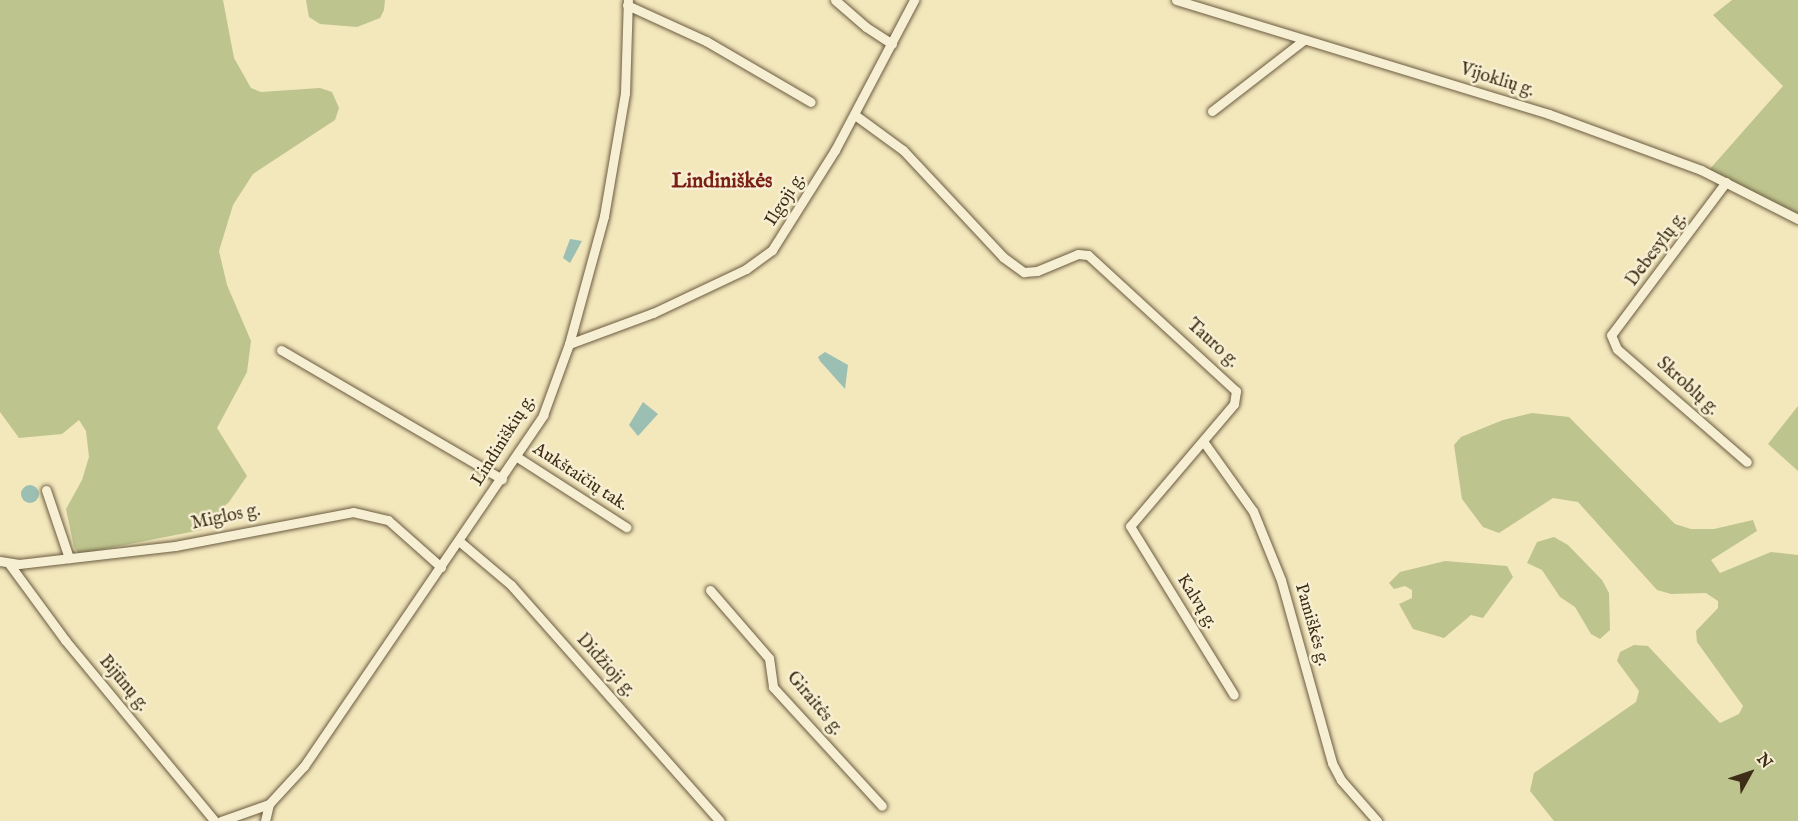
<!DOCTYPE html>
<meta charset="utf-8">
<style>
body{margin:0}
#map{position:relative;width:1798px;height:821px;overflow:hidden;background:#f3e7bc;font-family:"IM FELL English",serif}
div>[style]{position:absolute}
.green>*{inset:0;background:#bec48e}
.water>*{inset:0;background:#9bbfb2}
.round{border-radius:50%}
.roads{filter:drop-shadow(0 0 2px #6b5c40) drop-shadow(0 0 2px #6b5c40)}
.minor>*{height:9px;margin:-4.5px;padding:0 4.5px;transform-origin:4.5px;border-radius:4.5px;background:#f7efd3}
span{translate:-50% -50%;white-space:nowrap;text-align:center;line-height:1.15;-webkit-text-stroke:5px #f7efd3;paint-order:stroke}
.street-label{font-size:18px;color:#3e2e17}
.quarter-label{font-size:21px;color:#7a1f14;font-weight:700}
.north{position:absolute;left:1720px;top:743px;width:60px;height:60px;-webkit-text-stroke:4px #f7efd3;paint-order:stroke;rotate:50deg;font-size:16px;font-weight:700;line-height:24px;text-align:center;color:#3e2e17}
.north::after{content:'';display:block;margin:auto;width:21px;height:27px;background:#3e2e17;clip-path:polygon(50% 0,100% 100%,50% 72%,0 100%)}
</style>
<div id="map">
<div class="green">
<div style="clip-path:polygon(0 0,223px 0,234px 58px,251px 88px,261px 92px,320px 88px,332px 92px,339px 108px,335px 120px,253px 174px,233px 205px,219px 251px,227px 285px,251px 341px,247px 372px,217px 428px,247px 476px,229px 502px,201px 530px,79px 554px,74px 547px,66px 509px,82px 480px,89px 457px,86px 431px,79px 420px,62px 434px,19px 438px,0 412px)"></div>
<div style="clip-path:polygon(306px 0,385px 0,384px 10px,380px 18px,357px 27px,320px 24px,309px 17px)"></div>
<div style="clip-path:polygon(1732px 0,1798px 0,1798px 215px,1709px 170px,1783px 86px,1713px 15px)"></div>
<div style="clip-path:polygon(1798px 406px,1798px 471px,1768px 444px)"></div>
<div style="clip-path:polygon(1532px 413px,1569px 417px,1675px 524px,1691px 529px,1714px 529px,1753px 520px,1757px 531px,1711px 560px,1720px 573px,1771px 552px,1798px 555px,1798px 821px,1554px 821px,1530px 791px,1534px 773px,1636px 702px,1639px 691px,1617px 661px,1620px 652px,1634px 645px,1648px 646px,1720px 723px,1739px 714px,1743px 706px,1697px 642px,1696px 631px,1718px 608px,1718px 601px,1706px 593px,1671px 594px,1657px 590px,1578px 502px,1553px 498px,1499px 533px,1483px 527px,1462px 499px,1454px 445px,1461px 437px,1503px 420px)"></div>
<div style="clip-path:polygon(1554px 537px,1568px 545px,1602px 580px,1609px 593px,1610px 630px,1600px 639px,1591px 634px,1575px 607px,1560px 597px,1542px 570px,1527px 563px,1537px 542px)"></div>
<div style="clip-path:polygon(1445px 561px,1507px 566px,1513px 577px,1483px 618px,1471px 615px,1444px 638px,1413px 629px,1399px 604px,1412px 598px,1412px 590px,1405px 586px,1394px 589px,1389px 583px,1400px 572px)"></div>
</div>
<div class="water">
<div style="clip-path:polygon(570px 239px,582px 241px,570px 263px,563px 258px)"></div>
<div style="clip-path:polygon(825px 352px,848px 365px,845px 389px,820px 361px,818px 357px)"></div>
<div style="clip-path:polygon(643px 402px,658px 414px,638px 436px,629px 425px)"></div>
<div class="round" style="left:21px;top:485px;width:18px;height:18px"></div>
</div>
<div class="roads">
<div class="minor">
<div style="left:835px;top:0;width:41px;rotate:41.1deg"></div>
<div style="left:866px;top:27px;width:31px;rotate:33deg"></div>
<div style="left:1176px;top:0;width:390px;rotate:17deg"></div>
<div style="left:1549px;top:114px;width:162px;rotate:20.2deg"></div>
<div style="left:1701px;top:170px;width:109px;rotate:26.8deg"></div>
<div style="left:627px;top:5px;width:87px;rotate:24.5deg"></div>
<div style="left:706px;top:41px;width:121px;rotate:30.2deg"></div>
<div style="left:1212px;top:111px;width:116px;rotate:-37.7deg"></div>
<div style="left:855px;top:115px;width:59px;rotate:36.1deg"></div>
<div style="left:903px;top:150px;width:146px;rotate:46.9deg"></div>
<div style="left:1003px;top:257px;width:26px;rotate:36deg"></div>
<div style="left:1024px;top:272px;width:13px;rotate:-4deg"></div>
<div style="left:1037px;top:271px;width:44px;rotate:-22.5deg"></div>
<div style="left:1078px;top:254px;width:10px;rotate:6deg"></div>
<div style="left:1088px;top:255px;width:201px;rotate:42.6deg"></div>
<div style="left:1236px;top:391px;width:13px;rotate:99deg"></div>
<div style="left:1234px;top:404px;width:160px;rotate:130.4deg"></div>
<div style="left:1130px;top:526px;width:198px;rotate:58.4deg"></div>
<div style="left:1726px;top:182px;width:191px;rotate:126.9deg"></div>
<div style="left:1611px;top:335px;width:15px;rotate:67deg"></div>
<div style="left:1617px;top:349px;width:172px;rotate:41deg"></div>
<div style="left:569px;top:344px;width:90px;rotate:-20.3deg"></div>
<div style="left:653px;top:313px;width:103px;rotate:-25.3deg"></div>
<div style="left:746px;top:269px;width:32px;rotate:-36deg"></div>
<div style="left:772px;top:250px;width:118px;rotate:-57.8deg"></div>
<div style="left:835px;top:150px;width:170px;rotate:-62.2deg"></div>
<div style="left:281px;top:350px;width:256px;rotate:30.3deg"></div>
<div style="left:1203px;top:441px;width:86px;rotate:54.5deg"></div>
<div style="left:1253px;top:511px;width:74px;rotate:67.9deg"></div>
<div style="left:1281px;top:580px;width:190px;rotate:74.4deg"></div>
<div style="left:1332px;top:763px;width:19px;rotate:62deg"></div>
<div style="left:1341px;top:780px;width:55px;rotate:48.7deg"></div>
<div style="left:517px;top:457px;width:130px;rotate:32.7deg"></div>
<div style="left:46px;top:490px;width:72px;rotate:71.3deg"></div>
<div style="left:459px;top:541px;width:68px;rotate:40.2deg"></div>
<div style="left:511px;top:585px;width:315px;rotate:48.5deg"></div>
<div style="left:0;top:561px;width:19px;rotate:9deg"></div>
<div style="left:19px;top:564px;width:157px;rotate:-6.6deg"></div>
<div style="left:175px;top:546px;width:181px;rotate:-10.8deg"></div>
<div style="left:353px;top:512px;width:36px;rotate:13deg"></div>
<div style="left:388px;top:520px;width:71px;rotate:41.6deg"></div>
<div style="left:10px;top:565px;width:93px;rotate:53.7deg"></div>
<div style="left:65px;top:640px;width:235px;rotate:50.4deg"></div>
<div style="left:710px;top:590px;width:90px;rotate:49.1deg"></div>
<div style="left:769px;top:658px;width:29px;rotate:82deg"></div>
<div style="left:773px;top:687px;width:161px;rotate:47.5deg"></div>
<div style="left:221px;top:821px;width:51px;rotate:-19.5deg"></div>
<div style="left:265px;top:821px;width:17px;rotate:-77deg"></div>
<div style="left:269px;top:804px;width:52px;rotate:-47.4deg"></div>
<div style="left:304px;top:766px;width:425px;rotate:-55.7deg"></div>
<div style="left:543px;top:415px;width:76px;rotate:-69.9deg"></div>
<div style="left:569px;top:344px;width:133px;rotate:-74.7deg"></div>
<div style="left:604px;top:216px;width:125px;rotate:-80.3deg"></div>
<div style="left:625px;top:93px;width:93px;rotate:-88.2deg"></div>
</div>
</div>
<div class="street-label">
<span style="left:1497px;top:81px;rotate:17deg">Vijoklių g.</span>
<span style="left:786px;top:200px;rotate:-58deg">Ilgoji g.</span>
<span style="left:1657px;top:250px;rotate:-53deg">Debesylų g.</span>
<span style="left:1212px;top:344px;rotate:42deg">Tauro g.</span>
<span style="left:1687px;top:387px;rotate:42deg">Skroblų g.</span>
<span style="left:504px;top:441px;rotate:-58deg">Lindiniškių g.</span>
<span style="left:580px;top:478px;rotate:33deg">Aukštaičių tak.</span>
<span style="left:226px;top:518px;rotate:-12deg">Miglos g.</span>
<span style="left:1196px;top:602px;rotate:58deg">Kalvų g.</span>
<span style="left:1311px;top:625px;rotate:74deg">Pamiškės g.</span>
<span style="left:605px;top:666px;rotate:48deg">Didžioji g.</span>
<span style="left:123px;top:684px;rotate:50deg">Bijūnų g.</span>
<span style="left:814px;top:704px;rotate:50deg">Giraitės g.</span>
</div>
<div class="quarter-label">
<span style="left:722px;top:182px">Lindiniškės</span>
</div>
<div class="north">N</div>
</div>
